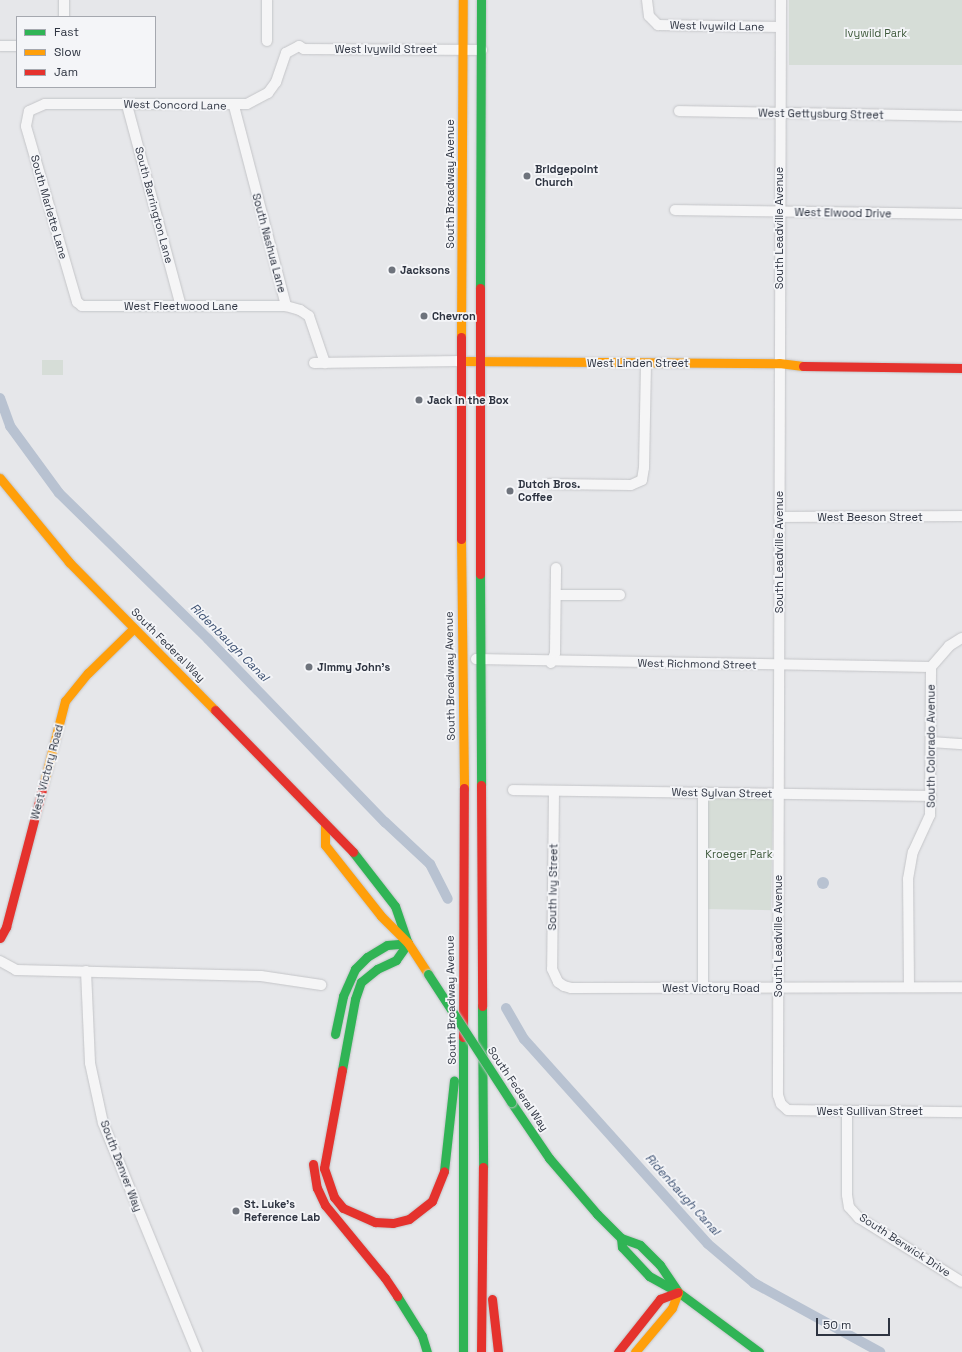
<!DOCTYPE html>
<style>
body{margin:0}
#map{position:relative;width:962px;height:1352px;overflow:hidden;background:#e6e7ea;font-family:"Space Grotesk",sans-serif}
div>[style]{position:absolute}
.green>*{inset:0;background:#d6ddd7;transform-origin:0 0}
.water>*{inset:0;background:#b8c2d1}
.round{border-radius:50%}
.canal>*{height:10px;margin:-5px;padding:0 5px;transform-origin:5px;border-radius:5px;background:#b8c2d1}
.roads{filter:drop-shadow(0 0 1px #c4c5c8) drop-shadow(0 0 1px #c4c5c8)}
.street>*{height:10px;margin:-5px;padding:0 5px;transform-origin:5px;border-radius:5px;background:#f5f5f6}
.fast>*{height:9px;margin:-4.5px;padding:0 4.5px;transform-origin:4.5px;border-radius:4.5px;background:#30b455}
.slow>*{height:9px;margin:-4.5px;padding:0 4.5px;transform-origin:4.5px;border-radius:4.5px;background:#ff9f0a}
.jam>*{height:9px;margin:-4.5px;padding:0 4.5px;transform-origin:4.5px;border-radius:4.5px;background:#e5322d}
.bridges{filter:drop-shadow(0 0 1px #c4c5c8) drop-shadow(0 0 1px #c4c5c8)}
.fast-bridge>*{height:9px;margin:-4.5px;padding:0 4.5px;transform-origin:4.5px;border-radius:4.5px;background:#30b455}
.dots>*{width:11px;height:11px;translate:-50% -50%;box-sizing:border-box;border:2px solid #f4f5f8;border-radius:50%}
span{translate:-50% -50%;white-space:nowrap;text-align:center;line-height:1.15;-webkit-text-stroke:3.5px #f4f5f8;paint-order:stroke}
.street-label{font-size:11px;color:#2e3441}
.park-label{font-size:11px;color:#405b3d}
.poi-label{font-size:11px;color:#2e3441;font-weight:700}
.left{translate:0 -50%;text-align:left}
.water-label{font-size:12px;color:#3c5071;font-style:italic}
.legend{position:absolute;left:16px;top:16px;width:140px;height:72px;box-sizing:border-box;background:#f4f5f8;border:1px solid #a5a8af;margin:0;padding:5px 7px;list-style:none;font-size:12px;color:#2e3441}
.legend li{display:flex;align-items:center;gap:8px;height:20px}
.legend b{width:20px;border:1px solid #a5a8af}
.scale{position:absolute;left:816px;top:1318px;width:74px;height:18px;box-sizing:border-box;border:2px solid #2e3441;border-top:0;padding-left:5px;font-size:12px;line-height:14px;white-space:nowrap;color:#2e3441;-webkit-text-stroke:3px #f4f5f8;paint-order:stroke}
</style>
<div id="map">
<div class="green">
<div style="left:789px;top:0;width:173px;height:65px"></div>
<div style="left:42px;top:360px;width:21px;height:15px"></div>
<div style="left:706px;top:797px;width:67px;height:112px;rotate:1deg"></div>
</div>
<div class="water">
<div class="round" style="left:817px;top:877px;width:12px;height:12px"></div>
</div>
<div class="canal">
<div style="left:0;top:398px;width:30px;rotate:70deg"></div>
<div style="left:10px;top:426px;width:83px;rotate:53.8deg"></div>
<div style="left:59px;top:493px;width:209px;rotate:44.4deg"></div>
<div style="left:208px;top:639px;width:255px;rotate:46deg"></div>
<div style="left:385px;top:822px;width:62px;rotate:43deg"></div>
<div style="left:430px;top:864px;width:39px;rotate:63deg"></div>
<div style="left:506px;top:1008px;width:36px;rotate:60deg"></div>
<div style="left:524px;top:1039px;width:275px;rotate:48.1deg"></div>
<div style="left:708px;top:1244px;width:60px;rotate:40.3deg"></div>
<div style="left:754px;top:1283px;width:144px;rotate:28.7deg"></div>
</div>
<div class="roads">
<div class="street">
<div style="left:647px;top:0;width:16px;rotate:83deg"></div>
<div style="left:649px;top:16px;width:13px;rotate:45deg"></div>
<div style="left:658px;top:25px;width:122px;rotate:0.9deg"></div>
<div style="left:781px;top:0;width:1095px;rotate:90.16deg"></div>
<div style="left:778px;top:1095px;width:9px;rotate:72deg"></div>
<div style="left:781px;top:1104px;width:9px;rotate:41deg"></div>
<div style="left:788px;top:1110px;width:174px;rotate:0.7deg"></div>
<div style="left:64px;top:17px;width:17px;rotate:-90deg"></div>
<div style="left:267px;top:41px;width:41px;rotate:-90deg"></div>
<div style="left:0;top:46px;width:17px"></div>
<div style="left:127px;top:105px;width:208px;rotate:75deg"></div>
<div style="left:234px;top:106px;width:207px;rotate:75.4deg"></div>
<div style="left:286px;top:306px;width:15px;rotate:16deg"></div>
<div style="left:300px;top:310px;width:11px;rotate:34deg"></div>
<div style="left:309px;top:316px;width:50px;rotate:71.2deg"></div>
<div style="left:679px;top:111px;width:283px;rotate:1deg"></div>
<div style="left:675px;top:210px;width:287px;rotate:0.8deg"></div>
<div style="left:286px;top:306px;width:204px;rotate:180deg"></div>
<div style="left:82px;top:306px;width:6px;rotate:-141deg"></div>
<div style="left:77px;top:302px;width:183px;rotate:-106.2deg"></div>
<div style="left:26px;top:126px;width:15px;rotate:-79deg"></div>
<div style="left:29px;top:111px;width:17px;rotate:-24deg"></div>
<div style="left:45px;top:104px;width:202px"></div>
<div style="left:247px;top:104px;width:24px;rotate:-28deg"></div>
<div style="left:268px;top:93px;width:14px;rotate:-54deg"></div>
<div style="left:276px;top:82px;width:31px;rotate:-71deg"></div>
<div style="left:286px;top:53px;width:15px;rotate:-28deg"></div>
<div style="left:299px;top:46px;width:6px;rotate:31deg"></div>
<div style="left:304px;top:49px;width:178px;rotate:0.3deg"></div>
<div style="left:314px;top:363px;width:147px;rotate:-0.8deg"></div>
<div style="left:549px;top:484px;width:82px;rotate:0.7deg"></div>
<div style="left:631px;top:485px;width:12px;rotate:-24deg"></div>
<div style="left:642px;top:480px;width:12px;rotate:-81deg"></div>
<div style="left:644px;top:468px;width:104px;rotate:-88.9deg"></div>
<div style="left:779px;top:517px;width:183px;rotate:-0.3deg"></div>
<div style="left:556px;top:595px;width:64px"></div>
<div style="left:476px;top:659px;width:455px;rotate:1deg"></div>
<div style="left:551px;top:663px;width:11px;rotate:-68deg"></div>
<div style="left:555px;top:653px;width:85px;rotate:-89.3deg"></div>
<div style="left:931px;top:667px;width:28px;rotate:-49deg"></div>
<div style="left:949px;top:646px;width:15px;rotate:-32deg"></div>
<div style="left:932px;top:742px;width:30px;rotate:4deg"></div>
<div style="left:513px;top:790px;width:418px;rotate:0.8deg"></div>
<div style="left:554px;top:791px;width:178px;rotate:90.6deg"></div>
<div style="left:552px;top:969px;width:14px;rotate:65deg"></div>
<div style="left:558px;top:982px;width:7px;rotate:34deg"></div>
<div style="left:564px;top:986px;width:7px;rotate:16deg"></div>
<div style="left:571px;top:988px;width:391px;rotate:-0.1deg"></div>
<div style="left:703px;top:793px;width:195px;rotate:90deg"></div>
<div style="left:0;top:961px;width:18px;rotate:29deg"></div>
<div style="left:16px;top:970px;width:245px;rotate:1.4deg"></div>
<div style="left:261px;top:976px;width:61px;rotate:8.5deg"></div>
<div style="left:86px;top:971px;width:92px;rotate:87.5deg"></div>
<div style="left:90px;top:1063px;width:61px;rotate:77.8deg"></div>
<div style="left:103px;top:1123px;width:248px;rotate:67.7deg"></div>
<div style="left:909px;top:987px;width:108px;rotate:-90.5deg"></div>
<div style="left:908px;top:879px;width:27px;rotate:-80deg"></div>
<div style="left:913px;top:852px;width:41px;rotate:-65.3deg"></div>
<div style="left:930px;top:815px;width:148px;rotate:-89.6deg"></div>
<div style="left:847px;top:1111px;width:84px;rotate:90deg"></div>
<div style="left:847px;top:1195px;width:12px;rotate:81deg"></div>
<div style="left:849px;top:1207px;width:15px;rotate:48deg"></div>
<div style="left:859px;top:1218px;width:121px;rotate:31.9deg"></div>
</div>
<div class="fast">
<div style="left:480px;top:288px;width:288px;rotate:-89.8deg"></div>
<div style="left:480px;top:574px;width:211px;rotate:89.7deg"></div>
<div style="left:353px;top:852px;width:68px;rotate:52.1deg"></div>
<div style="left:395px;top:906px;width:39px;rotate:71deg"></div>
<div style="left:482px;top:1006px;width:161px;rotate:89.6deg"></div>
<div style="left:335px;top:1034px;width:39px;rotate:-78deg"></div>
<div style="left:343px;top:996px;width:30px;rotate:-66deg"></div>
<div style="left:355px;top:969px;width:17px;rotate:-45deg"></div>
<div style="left:367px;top:957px;width:23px;rotate:-31deg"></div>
<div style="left:387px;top:945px;width:21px;rotate:-5deg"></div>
<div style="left:342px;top:1070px;width:72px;rotate:-79.6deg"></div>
<div style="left:355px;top:999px;width:18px;rotate:-71deg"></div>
<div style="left:361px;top:982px;width:21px;rotate:-39deg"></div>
<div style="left:377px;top:969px;width:21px;rotate:-25deg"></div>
<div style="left:396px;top:960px;width:21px;rotate:-55deg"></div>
<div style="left:511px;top:1102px;width:68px;rotate:55.8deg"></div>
<div style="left:549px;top:1158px;width:74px;rotate:49.4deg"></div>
<div style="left:597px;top:1214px;width:34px;rotate:45deg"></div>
<div style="left:621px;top:1238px;width:20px;rotate:20deg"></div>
<div style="left:640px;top:1245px;width:28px;rotate:45deg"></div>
<div style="left:660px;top:1265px;width:32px;rotate:56deg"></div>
<div style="left:444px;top:1171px;width:91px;rotate:-83.7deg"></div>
<div style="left:621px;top:1238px;width:9px;rotate:84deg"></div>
<div style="left:622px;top:1247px;width:40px;rotate:47deg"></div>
<div style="left:649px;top:1276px;width:33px;rotate:29deg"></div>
<div style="left:678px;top:1292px;width:101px;rotate:36.5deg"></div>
<div style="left:397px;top:1296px;width:47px;rotate:58deg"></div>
<div style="left:422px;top:1336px;width:17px;rotate:73deg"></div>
<div style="left:463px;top:1352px;width:315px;rotate:-90deg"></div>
</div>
<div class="slow">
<div style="left:461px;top:337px;width:337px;rotate:-89.7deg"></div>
<div style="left:461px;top:361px;width:318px;rotate:0.4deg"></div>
<div style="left:779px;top:363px;width:24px;rotate:7deg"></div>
<div style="left:0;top:478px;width:109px;rotate:50.6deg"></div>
<div style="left:69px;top:562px;width:208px;rotate:45.4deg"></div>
<div style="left:461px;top:539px;width:249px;rotate:89.3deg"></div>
<div style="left:44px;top:782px;width:84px;rotate:-75.5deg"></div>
<div style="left:65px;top:701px;width:36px;rotate:-51deg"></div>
<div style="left:88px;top:673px;width:64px;rotate:-44.4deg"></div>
<div style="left:325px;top:824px;width:21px;rotate:90deg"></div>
<div style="left:325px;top:845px;width:90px;rotate:51.7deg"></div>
<div style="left:381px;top:916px;width:38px;rotate:45deg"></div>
<div style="left:408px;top:943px;width:37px;rotate:57deg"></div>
<div style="left:635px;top:1352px;width:57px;rotate:-49.9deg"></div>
<div style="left:672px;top:1308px;width:17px;rotate:-69deg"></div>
</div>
<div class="jam">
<div style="left:461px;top:337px;width:202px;rotate:90deg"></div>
<div style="left:803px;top:366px;width:159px;rotate:0.7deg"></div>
<div style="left:480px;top:574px;width:286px;rotate:-90deg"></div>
<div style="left:215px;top:710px;width:198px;rotate:45.8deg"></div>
<div style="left:481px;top:785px;width:221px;rotate:89.7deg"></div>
<div style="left:0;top:938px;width:13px;rotate:-61deg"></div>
<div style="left:6px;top:927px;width:150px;rotate:-75.3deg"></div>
<div style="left:463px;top:1037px;width:249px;rotate:-89.8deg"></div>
<div style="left:342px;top:1070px;width:100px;rotate:100.4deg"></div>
<div style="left:324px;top:1168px;width:31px;rotate:71deg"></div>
<div style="left:334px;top:1197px;width:14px;rotate:51deg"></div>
<div style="left:343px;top:1208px;width:35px;rotate:24deg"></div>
<div style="left:375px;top:1222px;width:18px;rotate:3deg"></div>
<div style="left:393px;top:1223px;width:16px;rotate:-14deg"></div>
<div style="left:409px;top:1219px;width:29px;rotate:-38deg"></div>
<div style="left:432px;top:1201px;width:32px;rotate:-68deg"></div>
<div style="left:313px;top:1164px;width:24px;rotate:81deg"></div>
<div style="left:317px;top:1188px;width:19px;rotate:65deg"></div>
<div style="left:325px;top:1205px;width:94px;rotate:50.6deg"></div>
<div style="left:385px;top:1278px;width:22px;rotate:56deg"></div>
<div style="left:492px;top:1299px;width:53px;rotate:83.5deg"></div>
<div style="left:481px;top:1352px;width:185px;rotate:-89.4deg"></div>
<div style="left:618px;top:1352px;width:68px;rotate:-51.6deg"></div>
<div style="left:660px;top:1299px;width:19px;rotate:-21deg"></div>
</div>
</div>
<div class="bridges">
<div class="fast-bridge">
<div style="left:428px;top:974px;width:153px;rotate:57deg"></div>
</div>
</div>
<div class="dots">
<div style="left:527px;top:176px;background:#6e737c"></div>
<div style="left:392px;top:270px;background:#6e737c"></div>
<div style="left:424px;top:316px;background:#6e737c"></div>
<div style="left:419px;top:400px;background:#6e737c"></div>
<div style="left:510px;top:491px;background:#6e737c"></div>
<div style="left:309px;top:667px;background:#6e737c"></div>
<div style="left:236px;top:1211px;background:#6e737c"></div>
</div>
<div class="street-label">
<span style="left:717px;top:26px;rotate:1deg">West Ivywild Lane</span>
<span style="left:386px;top:49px">West Ivywild Street</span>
<span style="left:175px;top:105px;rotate:1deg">West Concord Lane</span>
<span style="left:821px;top:114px;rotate:1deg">West Gettysburg Street</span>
<span style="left:450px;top:184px;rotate:-90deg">South Broadway Avenue</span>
<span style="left:154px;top:205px;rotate:75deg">South Barrington Lane</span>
<span style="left:49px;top:207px;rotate:74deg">South Marlette Lane</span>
<span style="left:843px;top:213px;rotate:1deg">West Elwood Drive</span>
<span style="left:779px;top:228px;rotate:-90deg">South Leadville Avenue</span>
<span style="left:269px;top:243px;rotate:75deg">South Nashua Lane</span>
<span style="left:181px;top:306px">West Fleetwood Lane</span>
<span style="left:638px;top:363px">West Linden Street</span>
<span style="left:870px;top:517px">West Beeson Street</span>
<span style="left:779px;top:552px;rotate:-90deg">South Leadville Avenue</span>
<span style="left:168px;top:645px;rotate:45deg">South Federal Way</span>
<span style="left:697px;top:664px;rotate:1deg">West Richmond Street</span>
<span style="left:450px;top:676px;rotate:-91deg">South Broadway Avenue</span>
<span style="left:931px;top:746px;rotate:-90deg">South Colorado Avenue</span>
<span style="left:47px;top:772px;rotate:-75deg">West Victory Road</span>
<span style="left:722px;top:793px;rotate:1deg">West Sylvan Street</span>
<span style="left:553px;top:887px;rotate:-89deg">South Ivy Street</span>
<span style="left:778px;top:936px;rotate:-90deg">South Leadville Avenue</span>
<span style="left:711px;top:988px">West Victory Road</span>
<span style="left:451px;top:1000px;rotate:-91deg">South Broadway Avenue</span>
<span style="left:518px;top:1089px;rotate:56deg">South Federal Way</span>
<span style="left:870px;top:1111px">West Sullivan Street</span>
<span style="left:121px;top:1166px;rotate:69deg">South Denver Way</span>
<span style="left:905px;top:1245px;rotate:33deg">South Berwick Drive</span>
</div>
<div class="park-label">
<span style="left:876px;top:33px">Ivywild Park</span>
<span style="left:739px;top:854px">Kroeger Park</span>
</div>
<div class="poi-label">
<span class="left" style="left:535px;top:176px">Bridgepoint<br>Church</span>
<span class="left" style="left:400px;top:270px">Jacksons</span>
<span class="left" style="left:432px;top:316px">Chevron</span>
<span class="left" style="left:427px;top:400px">Jack in the Box</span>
<span class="left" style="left:518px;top:491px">Dutch Bros.<br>Coffee</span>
<span class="left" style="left:317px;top:667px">Jimmy John's</span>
<span class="left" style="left:244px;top:1211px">St. Luke's<br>Reference Lab</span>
</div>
<div class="water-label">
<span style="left:229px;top:643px;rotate:45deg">Ridenbaugh Canal</span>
<span style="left:682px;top:1195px;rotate:48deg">Ridenbaugh Canal</span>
</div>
<ul class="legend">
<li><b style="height:5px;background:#30b455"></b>Fast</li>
<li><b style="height:5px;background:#ff9f0a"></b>Slow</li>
<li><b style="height:5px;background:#e5322d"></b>Jam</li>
</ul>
<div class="scale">50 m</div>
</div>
